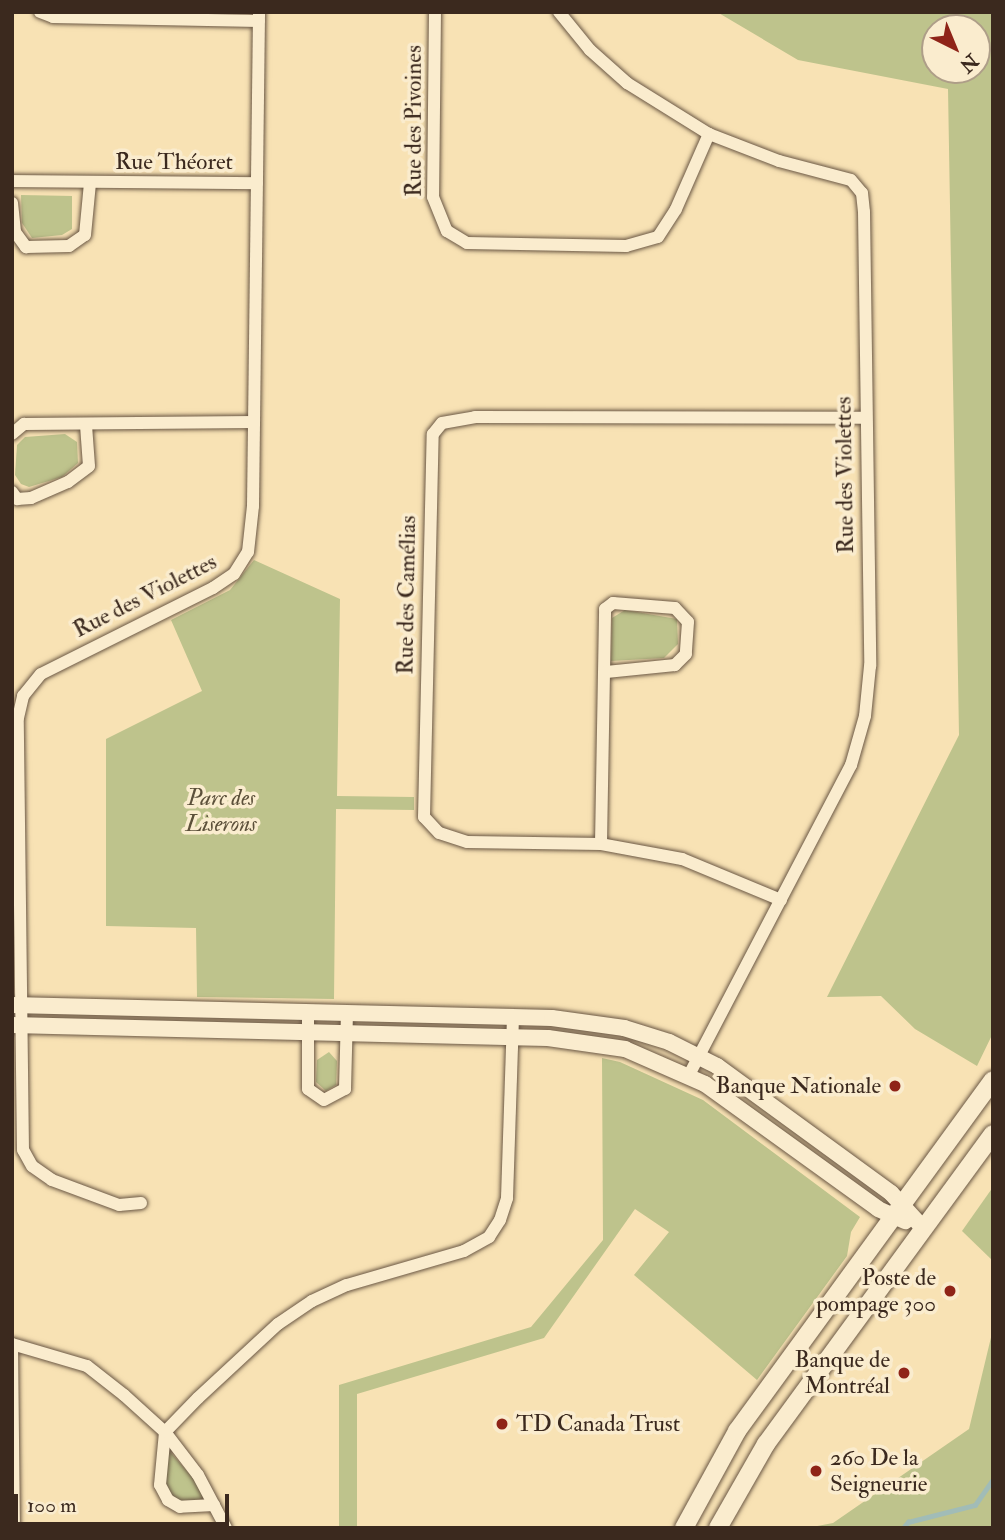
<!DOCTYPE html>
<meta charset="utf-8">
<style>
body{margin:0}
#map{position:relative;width:1005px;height:1540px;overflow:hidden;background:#f8e2b4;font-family:"IM FELL Double Pica",serif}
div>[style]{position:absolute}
.green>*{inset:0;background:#bec38c}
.stream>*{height:4.5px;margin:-2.25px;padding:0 2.25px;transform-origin:2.25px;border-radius:2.25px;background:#a1bcb7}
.roads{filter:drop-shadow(0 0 2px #6a5744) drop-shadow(0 0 2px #6a5744)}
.minor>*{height:12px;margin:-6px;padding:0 6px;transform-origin:6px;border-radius:6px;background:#faecce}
.tertiary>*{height:16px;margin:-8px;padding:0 8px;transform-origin:8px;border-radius:8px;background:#faecce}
.secondary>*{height:18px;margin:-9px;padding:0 9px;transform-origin:9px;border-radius:9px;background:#faecce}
.dots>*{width:19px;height:19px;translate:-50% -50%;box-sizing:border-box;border:4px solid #faecce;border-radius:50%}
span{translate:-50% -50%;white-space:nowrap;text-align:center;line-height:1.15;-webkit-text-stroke:7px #faecce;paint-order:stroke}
.street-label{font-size:23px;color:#3b291e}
.park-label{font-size:23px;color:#5c503a;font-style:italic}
.poi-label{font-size:23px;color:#3b291e}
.right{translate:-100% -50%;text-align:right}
.left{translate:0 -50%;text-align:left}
.frame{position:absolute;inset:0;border:14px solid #3b291e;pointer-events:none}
.north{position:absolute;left:921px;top:14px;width:70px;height:70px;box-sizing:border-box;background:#faecce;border:2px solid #ae9e88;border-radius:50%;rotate:137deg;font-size:19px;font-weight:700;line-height:28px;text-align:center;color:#3b291e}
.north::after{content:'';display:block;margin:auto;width:24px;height:32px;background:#8f2418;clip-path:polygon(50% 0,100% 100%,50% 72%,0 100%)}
.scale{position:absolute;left:14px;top:1494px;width:215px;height:32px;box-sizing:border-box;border:4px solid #3b291e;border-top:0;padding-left:9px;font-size:21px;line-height:24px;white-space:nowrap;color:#3b291e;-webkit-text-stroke:5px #faecce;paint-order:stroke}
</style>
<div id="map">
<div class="green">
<div style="clip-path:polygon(evenodd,717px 12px,993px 12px,993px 1033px,977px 1066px,915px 1029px,881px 996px,827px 997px,959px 735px,948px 89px,798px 60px,717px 12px,935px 28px,977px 28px,977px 70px,935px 70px,935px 28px)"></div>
<div style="clip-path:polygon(21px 195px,72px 196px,72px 229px,62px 235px,32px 238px,22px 223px)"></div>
<div style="clip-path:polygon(65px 434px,77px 442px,78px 463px,62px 477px,29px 487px,21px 484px,15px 475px,17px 445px,25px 437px)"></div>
<div style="clip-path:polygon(254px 560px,340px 599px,337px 796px,414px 797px,414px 810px,336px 809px,334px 999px,197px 997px,196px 928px,106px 926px,106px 739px,202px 691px,171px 620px,230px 590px)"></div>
<div style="clip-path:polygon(625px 610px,677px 619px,678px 644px,664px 658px,611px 661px,612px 618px)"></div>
<div style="clip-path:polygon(329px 1052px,337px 1061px,336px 1085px,326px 1091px,316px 1082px,317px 1060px)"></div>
<div style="clip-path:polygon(602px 1058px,620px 1062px,703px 1100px,860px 1217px,851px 1232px,847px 1256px,757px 1380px,634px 1275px,669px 1232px,635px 1209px,544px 1338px,357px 1394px,357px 1528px,339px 1528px,339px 1385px,531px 1327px,603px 1240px)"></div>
<div style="clip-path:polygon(993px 1187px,993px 1261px,962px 1231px)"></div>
<div style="clip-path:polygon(993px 1329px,993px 1528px,807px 1528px,833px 1523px,969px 1429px)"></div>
<div style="clip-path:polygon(166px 1447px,192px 1477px,207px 1501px,179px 1502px,171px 1496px,165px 1485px)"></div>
</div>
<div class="stream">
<div style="left:903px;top:1528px;width:8px;rotate:-50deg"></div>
<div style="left:908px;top:1522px;width:69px;rotate:-14.2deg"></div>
<div style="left:975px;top:1505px;width:32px;rotate:-55deg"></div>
</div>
<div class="roads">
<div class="minor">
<div style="left:40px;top:12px;width:14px;rotate:21deg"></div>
<div style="left:53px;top:17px;width:206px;rotate:1.1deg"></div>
<div style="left:435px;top:12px;width:185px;rotate:90.6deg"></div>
<div style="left:433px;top:197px;width:37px;rotate:68deg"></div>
<div style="left:447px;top:231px;width:23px;rotate:31deg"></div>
<div style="left:467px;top:243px;width:159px;rotate:1.1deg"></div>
<div style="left:626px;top:246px;width:33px;rotate:-16deg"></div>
<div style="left:658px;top:237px;width:33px;rotate:-57deg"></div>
<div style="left:676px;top:209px;width:82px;rotate:-66.3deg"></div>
<div style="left:559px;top:12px;width:49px;rotate:50.8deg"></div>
<div style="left:590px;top:50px;width:50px;rotate:41.7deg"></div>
<div style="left:627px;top:83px;width:97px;rotate:31.9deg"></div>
<div style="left:709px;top:134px;width:75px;rotate:21.1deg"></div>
<div style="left:779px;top:161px;width:74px;rotate:14.8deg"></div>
<div style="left:851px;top:180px;width:17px;rotate:50deg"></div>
<div style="left:862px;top:193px;width:19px;rotate:84deg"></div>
<div style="left:864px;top:212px;width:454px;rotate:89.2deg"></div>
<div style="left:870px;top:666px;width:50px;rotate:95.7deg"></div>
<div style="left:865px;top:716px;width:51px;rotate:105.9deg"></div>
<div style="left:851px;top:765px;width:350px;rotate:117.6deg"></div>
<div style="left:12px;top:181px;width:245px;rotate:0.5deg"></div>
<div style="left:12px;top:203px;width:29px;rotate:84deg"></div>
<div style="left:15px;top:232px;width:19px;rotate:54deg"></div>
<div style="left:26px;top:247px;width:43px;rotate:-1.3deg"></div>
<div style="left:69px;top:246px;width:19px;rotate:-35deg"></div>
<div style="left:85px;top:235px;width:52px;rotate:-84.5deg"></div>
<div style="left:12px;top:434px;width:16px;rotate:-40deg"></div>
<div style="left:24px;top:424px;width:230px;rotate:-0.5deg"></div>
<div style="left:12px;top:492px;width:9px;rotate:54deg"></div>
<div style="left:17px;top:499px;width:14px;rotate:-4deg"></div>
<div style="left:31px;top:498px;width:40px;rotate:-23.4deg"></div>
<div style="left:68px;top:482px;width:26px;rotate:-37deg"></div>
<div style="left:89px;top:466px;width:41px;rotate:-94.2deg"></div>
<div style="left:601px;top:844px;width:235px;rotate:-89deg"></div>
<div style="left:605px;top:609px;width:10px;rotate:-37deg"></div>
<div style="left:613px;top:603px;width:62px;rotate:4.6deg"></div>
<div style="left:675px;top:608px;width:19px;rotate:47deg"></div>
<div style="left:688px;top:622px;width:32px;rotate:94deg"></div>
<div style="left:686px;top:654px;width:16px;rotate:135deg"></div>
<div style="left:675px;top:665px;width:69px;rotate:174.2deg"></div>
<div style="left:781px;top:900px;width:107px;rotate:-157.5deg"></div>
<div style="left:682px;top:859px;width:82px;rotate:-169.5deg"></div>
<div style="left:601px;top:844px;width:134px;rotate:-179.1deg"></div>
<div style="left:467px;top:842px;width:29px;rotate:-162deg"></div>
<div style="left:439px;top:833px;width:22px;rotate:-133deg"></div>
<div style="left:424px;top:817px;width:383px;rotate:-88.7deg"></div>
<div style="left:433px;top:434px;width:14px;rotate:-51deg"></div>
<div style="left:442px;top:423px;width:34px;rotate:-10deg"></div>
<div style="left:475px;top:417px;width:389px;rotate:0.1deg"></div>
<div style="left:308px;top:1013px;width:76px;rotate:90deg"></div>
<div style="left:308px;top:1089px;width:19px;rotate:35deg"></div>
<div style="left:324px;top:1100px;width:24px;rotate:-28deg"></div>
<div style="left:345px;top:1089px;width:75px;rotate:-88.5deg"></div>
<div style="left:141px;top:1203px;width:22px;rotate:175deg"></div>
<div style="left:119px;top:1205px;width:72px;rotate:-159.5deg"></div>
<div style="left:52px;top:1180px;width:24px;rotate:-145deg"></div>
<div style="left:32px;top:1166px;width:18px;rotate:-119deg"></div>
<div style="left:23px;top:1150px;width:432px;rotate:-90.7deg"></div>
<div style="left:18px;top:718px;width:23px;rotate:-77deg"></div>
<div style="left:23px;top:696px;width:28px;rotate:-51deg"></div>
<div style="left:41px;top:674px;width:192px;rotate:-26.6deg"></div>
<div style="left:213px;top:588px;width:25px;rotate:-34deg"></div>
<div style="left:234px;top:574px;width:26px;rotate:-58deg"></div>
<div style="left:248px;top:552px;width:46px;rotate:-83.8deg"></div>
<div style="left:253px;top:506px;width:494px;rotate:-89.3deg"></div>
<div style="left:12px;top:1344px;width:78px;rotate:16.3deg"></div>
<div style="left:87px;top:1366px;width:47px;rotate:38.1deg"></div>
<div style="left:124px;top:1395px;width:55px;rotate:42.1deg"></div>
<div style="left:165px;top:1432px;width:54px;rotate:52.5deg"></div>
<div style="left:198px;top:1475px;width:60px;rotate:62.2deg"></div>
<div style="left:12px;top:1344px;width:184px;rotate:89.4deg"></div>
<div style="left:214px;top:1505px;width:34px;rotate:177deg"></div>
<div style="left:180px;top:1507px;width:14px;rotate:-150deg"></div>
<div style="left:168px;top:1500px;width:17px;rotate:-118deg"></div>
<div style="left:160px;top:1485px;width:53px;rotate:-84.6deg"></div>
<div style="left:165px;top:1432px;width:47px;rotate:-45.9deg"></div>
<div style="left:198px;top:1398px;width:109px;rotate:-42.8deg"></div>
<div style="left:278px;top:1324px;width:41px;rotate:-34.1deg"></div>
<div style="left:312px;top:1301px;width:38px;rotate:-25deg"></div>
<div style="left:347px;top:1285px;width:122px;rotate:-16.2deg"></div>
<div style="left:464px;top:1251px;width:29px;rotate:-29deg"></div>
<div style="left:489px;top:1237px;width:20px;rotate:-57deg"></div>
<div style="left:500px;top:1220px;width:23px;rotate:-72deg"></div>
<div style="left:507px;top:1198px;width:180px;rotate:-88.1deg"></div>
</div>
<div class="tertiary">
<div style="left:12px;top:1005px;width:540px;rotate:1.38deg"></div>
<div style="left:552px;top:1018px;width:73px;rotate:7.9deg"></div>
<div style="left:624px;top:1028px;width:47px;rotate:17.3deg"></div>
<div style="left:669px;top:1042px;width:54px;rotate:26.6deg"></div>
<div style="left:717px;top:1066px;width:215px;rotate:36.1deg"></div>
<div style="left:891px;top:1193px;width:47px;rotate:47.6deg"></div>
<div style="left:12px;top:1025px;width:536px;rotate:1.39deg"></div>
<div style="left:548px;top:1038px;width:78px;rotate:8.1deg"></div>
<div style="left:625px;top:1049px;width:87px;rotate:23.6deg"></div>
<div style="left:705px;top:1084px;width:213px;rotate:35.8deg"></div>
<div style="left:878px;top:1209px;width:30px;rotate:24deg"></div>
</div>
<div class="secondary">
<div style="left:684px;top:1528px;width:111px;rotate:-61.3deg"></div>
<div style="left:737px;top:1431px;width:434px;rotate:-53.9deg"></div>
<div style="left:718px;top:1528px;width:97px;rotate:-60.3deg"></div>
<div style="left:766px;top:1444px;width:384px;rotate:-53.8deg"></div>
</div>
</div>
<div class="dots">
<div style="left:895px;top:1086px;background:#8f2418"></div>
<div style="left:950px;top:1291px;background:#8f2418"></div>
<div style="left:904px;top:1373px;background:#8f2418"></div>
<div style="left:502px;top:1424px;background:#8f2418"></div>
<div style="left:816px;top:1471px;background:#8f2418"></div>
</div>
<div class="street-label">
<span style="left:414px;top:121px;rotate:-90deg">Rue des Pivoines</span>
<span style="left:174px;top:162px">Rue Théoret</span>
<span style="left:845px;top:475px;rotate:-91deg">Rue des Violettes</span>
<span style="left:407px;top:595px;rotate:-89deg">Rue des Camélias</span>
<span style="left:145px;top:596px;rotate:-27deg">Rue des Violettes</span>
</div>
<div class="park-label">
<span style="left:221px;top:811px">Parc des<br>Liserons</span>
</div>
<div class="poi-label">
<span class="right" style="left:881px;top:1086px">Banque Nationale</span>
<span class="right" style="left:936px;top:1291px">Poste de<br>pompage 300</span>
<span class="right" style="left:890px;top:1373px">Banque de<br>Montréal</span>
<span class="left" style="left:516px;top:1424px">TD Canada Trust</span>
<span class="left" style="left:830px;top:1471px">260 De la<br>Seigneurie</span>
</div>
<div class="frame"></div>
<div class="north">N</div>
<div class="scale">100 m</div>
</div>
